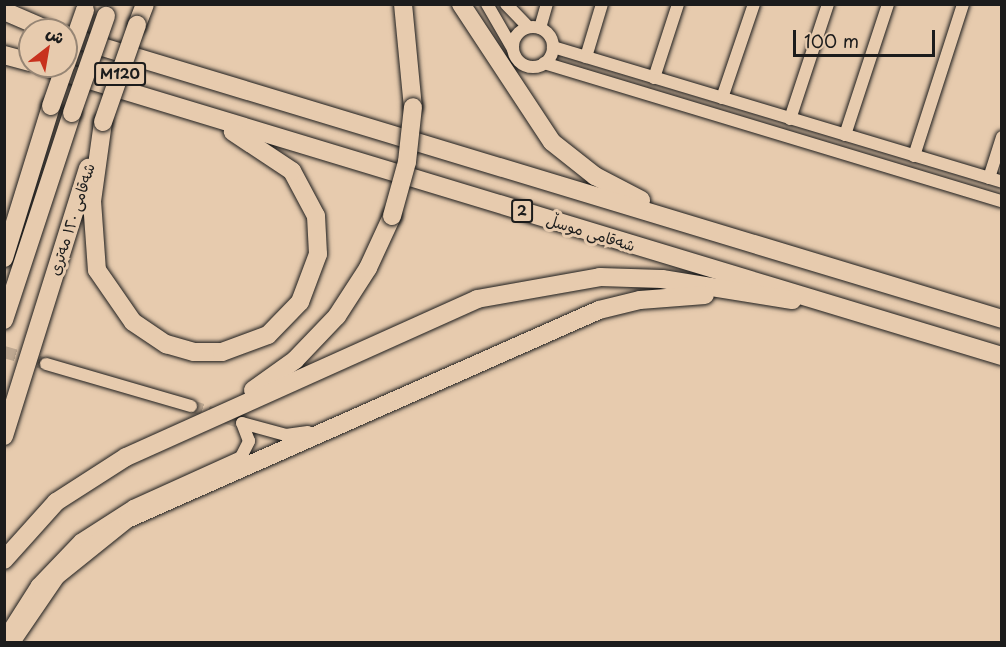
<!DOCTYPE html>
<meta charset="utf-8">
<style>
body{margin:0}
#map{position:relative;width:1006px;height:647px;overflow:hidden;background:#e7cbae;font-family:"Playpen Sans","Playpen Sans Arabic",sans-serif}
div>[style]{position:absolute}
.minor-tunnel>*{height:12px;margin-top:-6px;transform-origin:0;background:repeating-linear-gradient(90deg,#bea891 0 12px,transparent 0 18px)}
.roads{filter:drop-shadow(0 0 2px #1c1c1c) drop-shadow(0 0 2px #1c1c1c)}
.minor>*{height:12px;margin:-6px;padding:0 6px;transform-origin:6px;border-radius:6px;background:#e7cbae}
.minor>.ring{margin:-6px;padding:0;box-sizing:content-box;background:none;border:12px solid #e7cbae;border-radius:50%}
.highway>*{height:18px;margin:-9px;padding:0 9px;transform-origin:9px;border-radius:9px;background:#e7cbae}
.bridges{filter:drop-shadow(0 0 2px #1c1c1c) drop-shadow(0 0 2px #1c1c1c)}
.highway-bridge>*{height:18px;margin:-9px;padding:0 9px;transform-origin:9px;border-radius:9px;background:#e7cbae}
span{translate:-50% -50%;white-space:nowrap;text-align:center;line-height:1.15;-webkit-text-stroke:6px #e7cbae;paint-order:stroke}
.shield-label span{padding:2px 4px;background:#e7cbae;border:2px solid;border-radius:4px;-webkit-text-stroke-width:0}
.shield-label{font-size:14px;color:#1c1c1c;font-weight:700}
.street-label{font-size:15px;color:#1c1c1c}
.frame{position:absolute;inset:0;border:6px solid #1c1c1c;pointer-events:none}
.north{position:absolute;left:18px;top:18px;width:60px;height:60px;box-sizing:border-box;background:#e7cbae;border:2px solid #968574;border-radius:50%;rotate:31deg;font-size:16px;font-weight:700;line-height:24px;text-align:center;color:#1c1c1c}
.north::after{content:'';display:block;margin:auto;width:21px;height:27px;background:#c8321e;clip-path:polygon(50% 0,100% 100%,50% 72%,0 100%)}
.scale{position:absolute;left:793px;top:30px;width:142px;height:27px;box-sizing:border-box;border:3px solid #1c1c1c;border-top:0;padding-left:8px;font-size:18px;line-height:21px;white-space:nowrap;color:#1c1c1c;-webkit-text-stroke:4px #e7cbae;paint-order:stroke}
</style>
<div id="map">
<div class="minor-tunnel">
<div style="left:4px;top:352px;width:44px;rotate:15.9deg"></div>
<div style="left:191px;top:406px;width:54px;rotate:18.4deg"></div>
</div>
<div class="roads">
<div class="minor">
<div style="left:487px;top:4px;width:52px;rotate:60deg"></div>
<div style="left:506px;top:4px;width:32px;rotate:46deg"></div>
<div class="ring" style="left:513px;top:27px;width:28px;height:28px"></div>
<div style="left:540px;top:28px;width:25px;rotate:-74deg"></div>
<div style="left:553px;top:47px;width:469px;rotate:16.7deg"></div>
<div style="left:586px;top:57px;width:55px;rotate:-73.2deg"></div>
<div style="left:544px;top:63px;width:478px;rotate:16.8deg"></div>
<div style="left:654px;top:78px;width:78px;rotate:-72deg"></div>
<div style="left:722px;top:98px;width:99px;rotate:-71.2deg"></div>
<div style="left:790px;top:119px;width:121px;rotate:-71.7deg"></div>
<div style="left:845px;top:135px;width:138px;rotate:-71.8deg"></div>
<div style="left:914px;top:156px;width:160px;rotate:-72.1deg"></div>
<div style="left:989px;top:178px;width:43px;rotate:-72.4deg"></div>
<div style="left:46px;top:364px;width:151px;rotate:16.2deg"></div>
<div style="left:242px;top:423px;width:46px;rotate:15.3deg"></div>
<div style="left:286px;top:435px;width:22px;rotate:-8deg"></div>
<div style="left:4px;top:637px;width:62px;rotate:-57.6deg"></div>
<div style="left:37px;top:585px;width:62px;rotate:-46.3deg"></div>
<div style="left:80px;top:540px;width:63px;rotate:-32.7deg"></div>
<div style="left:133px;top:506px;width:119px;rotate:-24.4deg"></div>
<div style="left:241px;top:457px;width:18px;rotate:-63deg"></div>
<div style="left:249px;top:441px;width:19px;rotate:-111deg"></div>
</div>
<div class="highway">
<div style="left:403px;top:4px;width:103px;rotate:84.5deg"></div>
<div style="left:461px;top:4px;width:165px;rotate:56.6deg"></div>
<div style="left:552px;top:142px;width:55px;rotate:38.3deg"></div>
<div style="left:595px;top:176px;width:52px;rotate:27.6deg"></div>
<div style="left:4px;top:11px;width:48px;rotate:23.4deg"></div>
<div style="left:137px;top:25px;width:22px;rotate:-69deg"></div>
<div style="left:66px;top:36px;width:978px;rotate:16.82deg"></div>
<div style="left:4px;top:55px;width:27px;rotate:15deg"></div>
<div style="left:43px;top:66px;width:1002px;rotate:16.83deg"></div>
<div style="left:103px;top:122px;width:80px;rotate:97.9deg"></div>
<div style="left:92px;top:201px;width:69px;rotate:85.9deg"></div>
<div style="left:97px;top:270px;width:63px;rotate:55.3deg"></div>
<div style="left:133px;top:322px;width:40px;rotate:34deg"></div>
<div style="left:166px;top:344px;width:29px;rotate:16deg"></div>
<div style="left:194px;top:352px;width:28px"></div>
<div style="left:222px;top:352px;width:49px;rotate:-20.3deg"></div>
<div style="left:268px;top:335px;width:46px;rotate:-45.9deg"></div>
<div style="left:300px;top:302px;width:51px;rotate:-69.4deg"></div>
<div style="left:318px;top:254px;width:38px;rotate:-93deg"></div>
<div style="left:316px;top:216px;width:51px;rotate:-118.1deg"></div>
<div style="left:292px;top:171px;width:71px;rotate:-146.5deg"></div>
<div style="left:4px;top:258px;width:159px;rotate:-72.8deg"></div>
<div style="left:4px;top:320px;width:218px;rotate:-71.8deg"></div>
<div style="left:253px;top:390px;width:52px;rotate:-35.5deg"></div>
<div style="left:295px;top:360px;width:61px;rotate:-46.3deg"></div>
<div style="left:337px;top:316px;width:57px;rotate:-57.1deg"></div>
<div style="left:368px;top:268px;width:57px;rotate:-65.2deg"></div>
<div style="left:4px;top:436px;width:281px;rotate:-72.6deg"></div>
<div style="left:4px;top:560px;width:78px;rotate:-48.1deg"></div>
<div style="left:56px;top:502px;width:83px;rotate:-32.7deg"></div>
<div style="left:126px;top:457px;width:385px;rotate:-24.2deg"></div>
<div style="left:477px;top:299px;width:125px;rotate:-10.1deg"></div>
<div style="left:600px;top:277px;width:62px;rotate:1.8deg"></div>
<div style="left:662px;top:279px;width:132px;rotate:9.2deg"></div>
<div style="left:11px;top:642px;width:80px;rotate:-55.7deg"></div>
<div style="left:56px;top:576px;width:91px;rotate:-38.8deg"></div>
<div style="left:127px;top:519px;width:516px;rotate:-23.88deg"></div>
<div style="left:599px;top:310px;width:42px;rotate:-13.7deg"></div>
<div style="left:640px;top:300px;width:65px;rotate:-4.4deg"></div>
</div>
</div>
<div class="bridges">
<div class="highway-bridge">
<div style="left:66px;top:64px;width:57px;rotate:-70.6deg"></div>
<div style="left:51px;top:106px;width:42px;rotate:-70.7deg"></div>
<div style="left:72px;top:113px;width:103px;rotate:-70.7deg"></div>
<div style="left:103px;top:122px;width:103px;rotate:-70.7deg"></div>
<div style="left:392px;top:216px;width:56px;rotate:-74.5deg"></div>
<div style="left:407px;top:162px;width:55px;rotate:-83.8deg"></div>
</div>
</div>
<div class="shield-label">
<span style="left:120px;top:74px">M120</span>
<span style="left:522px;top:211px">2</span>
</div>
<div class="street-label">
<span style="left:71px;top:219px;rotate:-72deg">شەقامی ١٢٠ مەتری</span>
<span style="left:591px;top:232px;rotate:17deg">شەقامی موسڵ</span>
</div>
<div class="frame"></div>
<div class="north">ش</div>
<div class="scale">100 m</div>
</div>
